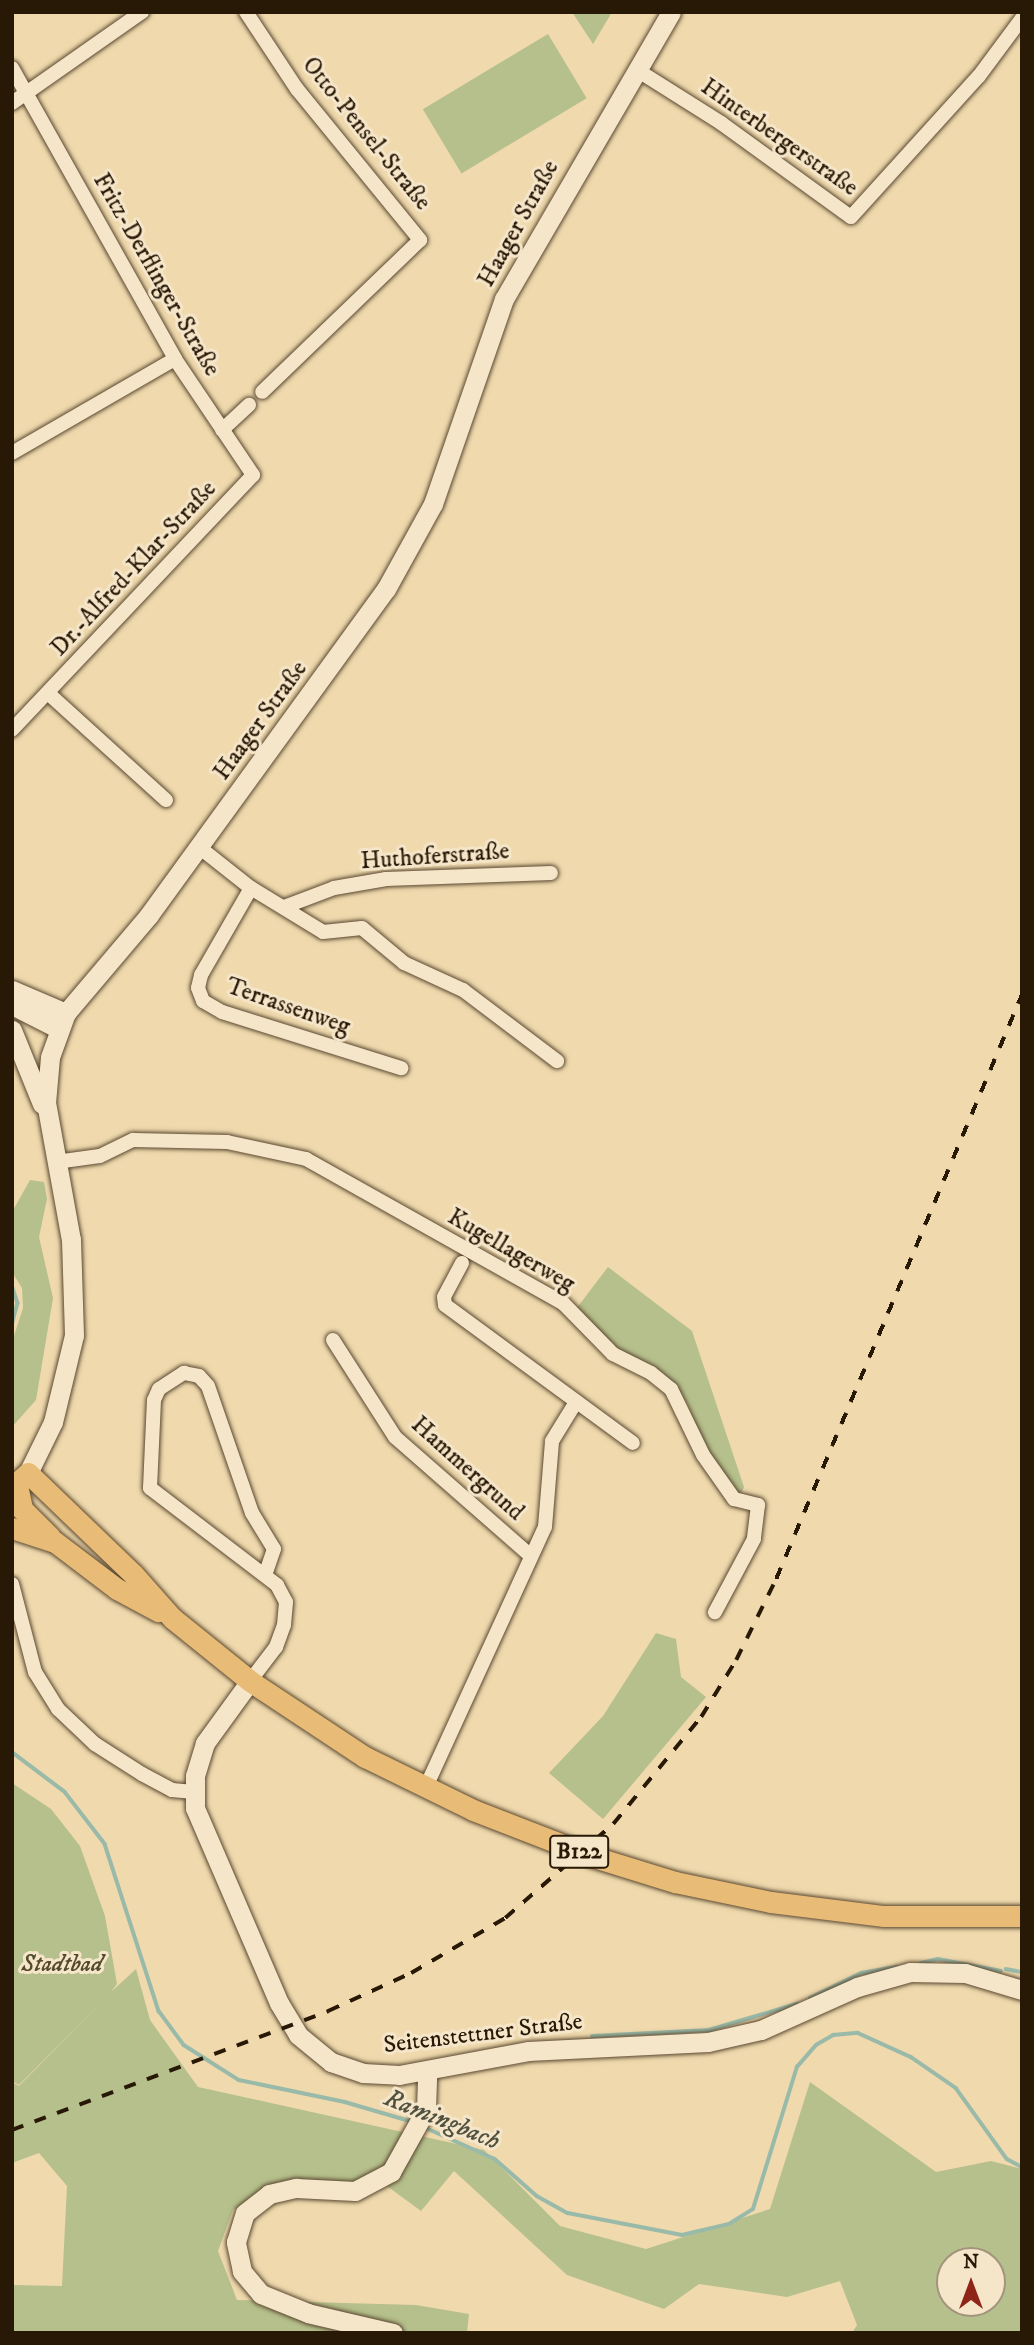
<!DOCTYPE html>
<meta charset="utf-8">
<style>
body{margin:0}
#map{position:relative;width:1034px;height:2345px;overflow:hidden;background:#efd9ad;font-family:"IM FELL DW Pica",serif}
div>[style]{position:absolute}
.green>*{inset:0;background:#b6c08c;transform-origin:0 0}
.stream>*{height:3.5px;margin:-1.75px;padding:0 1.75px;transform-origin:1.75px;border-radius:1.75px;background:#9abaa9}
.roads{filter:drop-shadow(0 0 2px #5a4830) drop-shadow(0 0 2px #5a4830)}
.street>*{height:14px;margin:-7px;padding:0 7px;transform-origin:7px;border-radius:7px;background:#f5e6ca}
.secondary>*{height:19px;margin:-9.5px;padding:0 9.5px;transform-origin:9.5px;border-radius:9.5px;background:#f5e6ca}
.primary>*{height:21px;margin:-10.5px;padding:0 10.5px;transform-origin:10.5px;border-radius:10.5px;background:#e8bc76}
.rail>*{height:3.5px;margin-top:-1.75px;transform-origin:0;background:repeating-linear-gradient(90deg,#281806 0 12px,transparent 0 24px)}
span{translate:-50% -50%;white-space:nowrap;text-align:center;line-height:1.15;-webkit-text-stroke:6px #f5e6ca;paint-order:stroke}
.shield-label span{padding:2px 5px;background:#f5e6ca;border:2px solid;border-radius:5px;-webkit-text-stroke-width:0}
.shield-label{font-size:23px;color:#281806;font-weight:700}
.street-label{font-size:24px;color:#281806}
.park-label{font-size:24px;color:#534a2e;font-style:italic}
.water-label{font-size:26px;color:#50513f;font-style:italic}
.frame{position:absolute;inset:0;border:14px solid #281806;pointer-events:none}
.north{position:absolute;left:936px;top:2247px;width:70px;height:70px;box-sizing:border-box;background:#f5e6ca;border:2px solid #a3947c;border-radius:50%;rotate:0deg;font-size:19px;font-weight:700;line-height:28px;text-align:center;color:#281806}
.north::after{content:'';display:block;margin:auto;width:24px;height:32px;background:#8f2418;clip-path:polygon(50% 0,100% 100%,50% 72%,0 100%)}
</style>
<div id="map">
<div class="green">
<div style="clip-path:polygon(572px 12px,612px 12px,593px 44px)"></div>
<div style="left:548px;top:34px;width:75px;height:146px;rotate:59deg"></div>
<div style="clip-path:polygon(30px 1180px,44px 1182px,47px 1199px,39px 1237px,53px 1298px,36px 1400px,12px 1427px,12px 1342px,23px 1308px,22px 1288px,12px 1272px,12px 1212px)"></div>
<div style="clip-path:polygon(608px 1267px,692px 1331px,744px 1487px,742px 1492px,737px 1493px,709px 1458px,687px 1403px,676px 1389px,622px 1354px,576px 1309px)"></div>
<div style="clip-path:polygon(656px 1633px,676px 1639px,681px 1677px,706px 1697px,603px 1819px,549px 1773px,603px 1716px)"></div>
<div style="clip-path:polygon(evenodd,12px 1783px,51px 1809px,80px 1846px,105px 1916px,117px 1984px,111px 1992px,136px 1969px,150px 2020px,198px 2087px,484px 2150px,560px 2226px,646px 2249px,770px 2209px,810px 2082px,936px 2172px,991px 2161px,1022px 2169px,1022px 2333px,852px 2333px,857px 2325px,840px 2281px,787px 2297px,699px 2284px,664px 2309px,567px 2275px,454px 2171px,421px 2211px,372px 2175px,337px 2190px,284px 2183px,233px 2210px,218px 2251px,237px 2300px,416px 2305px,469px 2314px,467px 2333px,12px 2333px,12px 2285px,62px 2286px,67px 2186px,39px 2153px,12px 2163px,12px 2082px,19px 2086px,102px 2002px,19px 2085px,12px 2081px,12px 1783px,950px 2261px,992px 2261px,992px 2303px,950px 2303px,950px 2261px)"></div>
</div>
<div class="stream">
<div style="left:12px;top:1285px;width:19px;rotate:72deg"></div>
<div style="left:18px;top:1303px;width:23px;rotate:105deg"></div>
<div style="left:12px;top:1752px;width:66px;rotate:37deg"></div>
<div style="left:65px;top:1792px;width:66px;rotate:52.4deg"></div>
<div style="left:105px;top:1844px;width:176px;rotate:72.1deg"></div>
<div style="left:159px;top:2011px;width:42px;rotate:53.7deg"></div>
<div style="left:184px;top:2045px;width:65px;rotate:32.5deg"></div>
<div style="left:239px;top:2080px;width:108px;rotate:11.7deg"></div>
<div style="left:345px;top:2102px;width:68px;rotate:16.3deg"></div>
<div style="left:921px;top:1963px;width:17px;rotate:-13deg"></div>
<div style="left:938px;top:1959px;width:64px;rotate:10.8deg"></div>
<div style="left:1006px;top:1969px;width:16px;rotate:11deg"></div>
<div style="left:810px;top:1998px;width:57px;rotate:-26.1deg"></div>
<div style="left:861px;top:1973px;width:36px;rotate:-10deg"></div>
<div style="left:592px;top:2036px;width:117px;rotate:-2.9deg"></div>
<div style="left:709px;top:2030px;width:92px;rotate:-16.5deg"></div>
<div style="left:424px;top:2127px;width:78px;rotate:24.3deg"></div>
<div style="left:495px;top:2159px;width:56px;rotate:41.4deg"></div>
<div style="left:537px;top:2196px;width:35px;rotate:29deg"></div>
<div style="left:568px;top:2213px;width:116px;rotate:10.9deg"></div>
<div style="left:682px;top:2235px;width:48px;rotate:-13.2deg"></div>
<div style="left:729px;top:2224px;width:28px;rotate:-32deg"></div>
<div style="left:753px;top:2209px;width:149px;rotate:-72.8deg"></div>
<div style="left:797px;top:2067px;width:29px;rotate:-49deg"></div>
<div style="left:816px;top:2045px;width:20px;rotate:-30deg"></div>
<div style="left:833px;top:2035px;width:25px;rotate:-5deg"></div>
<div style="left:858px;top:2033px;width:58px;rotate:24.4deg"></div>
<div style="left:911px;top:2057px;width:55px;rotate:34.6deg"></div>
<div style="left:956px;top:2088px;width:87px;rotate:54.3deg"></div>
<div style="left:1007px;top:2159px;width:17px;rotate:28deg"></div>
</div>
<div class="roads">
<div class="street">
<div style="left:246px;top:12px;width:92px;rotate:56.5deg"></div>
<div style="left:297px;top:89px;width:195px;rotate:50.8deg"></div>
<div style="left:420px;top:240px;width:219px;rotate:136.1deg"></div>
<div style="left:12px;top:68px;width:334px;rotate:60.7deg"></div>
<div style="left:175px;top:359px;width:140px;rotate:56.1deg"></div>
<div style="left:253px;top:475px;width:351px;rotate:133.4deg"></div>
<div style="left:637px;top:70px;width:99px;rotate:32.2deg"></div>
<div style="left:721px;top:123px;width:160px;rotate:35.9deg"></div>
<div style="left:851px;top:217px;width:190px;rotate:-47.8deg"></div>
<div style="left:979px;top:76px;width:72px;rotate:-53.4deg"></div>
<div style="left:12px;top:103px;width:159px;rotate:-35deg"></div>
<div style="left:222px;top:430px;width:37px;rotate:-43deg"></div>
<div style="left:12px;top:453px;width:188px;rotate:-30deg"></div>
<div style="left:49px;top:694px;width:158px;rotate:42.2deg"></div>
<div style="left:199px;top:847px;width:66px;rotate:38.3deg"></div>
<div style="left:251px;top:888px;width:84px;rotate:31.4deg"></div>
<div style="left:323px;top:932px;width:39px;rotate:-6deg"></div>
<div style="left:362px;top:928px;width:55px;rotate:39.8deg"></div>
<div style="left:404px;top:963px;width:65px;rotate:24.6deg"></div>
<div style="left:463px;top:990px;width:118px;rotate:37.1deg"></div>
<div style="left:251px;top:888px;width:100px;rotate:119.9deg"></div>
<div style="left:201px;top:975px;width:13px;rotate:103deg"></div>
<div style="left:198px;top:988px;width:14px;rotate:69deg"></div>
<div style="left:203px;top:1001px;width:22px;rotate:30deg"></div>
<div style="left:222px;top:1012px;width:188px;rotate:17.4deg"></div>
<div style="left:284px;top:907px;width:53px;rotate:-20.8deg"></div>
<div style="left:334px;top:888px;width:53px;rotate:-9.8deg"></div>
<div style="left:386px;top:879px;width:165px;rotate:-2.1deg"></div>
<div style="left:56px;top:1162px;width:44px;rotate:-7.8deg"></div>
<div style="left:100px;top:1156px;width:37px;rotate:-26deg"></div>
<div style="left:133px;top:1140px;width:94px;rotate:1.2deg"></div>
<div style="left:227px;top:1142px;width:81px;rotate:12.1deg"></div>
<div style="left:306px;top:1159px;width:295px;rotate:29.3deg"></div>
<div style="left:563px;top:1303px;width:71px;rotate:45.6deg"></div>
<div style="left:613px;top:1354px;width:42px;rotate:26.6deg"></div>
<div style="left:651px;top:1373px;width:26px;rotate:39deg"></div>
<div style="left:671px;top:1389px;width:73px;rotate:64.1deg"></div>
<div style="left:703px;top:1455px;width:54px;rotate:54.8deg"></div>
<div style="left:734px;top:1499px;width:25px;rotate:14deg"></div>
<div style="left:758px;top:1505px;width:34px;rotate:97deg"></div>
<div style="left:754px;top:1539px;width:83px;rotate:118.1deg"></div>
<div style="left:462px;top:1263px;width:38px;rotate:118deg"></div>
<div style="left:444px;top:1297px;width:8px;rotate:83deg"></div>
<div style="left:445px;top:1305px;width:233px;rotate:36.3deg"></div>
<div style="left:333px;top:1340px;width:115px;rotate:57.4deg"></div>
<div style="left:395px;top:1437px;width:181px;rotate:41.2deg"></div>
<div style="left:12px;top:1584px;width:91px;rotate:75.4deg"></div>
<div style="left:35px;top:1672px;width:44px;rotate:58.1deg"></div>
<div style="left:58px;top:1709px;width:51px;rotate:43.4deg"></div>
<div style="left:95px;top:1744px;width:56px;rotate:32.6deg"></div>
<div style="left:142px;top:1774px;width:34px;rotate:28deg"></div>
<div style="left:172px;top:1790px;width:22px;rotate:5deg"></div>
<div style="left:250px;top:1681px;width:43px;rotate:-52.6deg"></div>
<div style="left:276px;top:1647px;width:23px;rotate:-70deg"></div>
<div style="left:284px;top:1625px;width:23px;rotate:-85deg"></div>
<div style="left:286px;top:1602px;width:19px;rotate:-118deg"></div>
<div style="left:277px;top:1585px;width:160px;rotate:-142.6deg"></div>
<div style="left:150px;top:1488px;width:88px;rotate:-87.4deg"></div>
<div style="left:154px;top:1400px;width:12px;rotate:-66deg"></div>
<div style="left:159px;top:1389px;width:30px;rotate:-33deg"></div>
<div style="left:184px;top:1373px;width:15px;rotate:11deg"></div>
<div style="left:199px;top:1376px;width:13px;rotate:48deg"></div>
<div style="left:208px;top:1386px;width:134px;rotate:70.9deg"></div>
<div style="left:252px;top:1513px;width:42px;rotate:58.6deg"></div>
<div style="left:274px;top:1549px;width:24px;rotate:109deg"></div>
<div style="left:425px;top:1789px;width:288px;rotate:-65.4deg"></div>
<div style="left:545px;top:1527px;width:86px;rotate:-85.3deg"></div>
<div style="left:552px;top:1441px;width:46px;rotate:-58.4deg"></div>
</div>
<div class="secondary">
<div style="left:12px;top:990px;width:59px;rotate:23.1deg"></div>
<div style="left:12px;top:1005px;width:53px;rotate:27.1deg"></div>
<div style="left:12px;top:1030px;width:80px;rotate:67.9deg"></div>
<div style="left:28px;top:1473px;width:57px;rotate:-63.9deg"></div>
<div style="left:53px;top:1422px;width:89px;rotate:-76.4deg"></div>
<div style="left:74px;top:1335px;width:95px;rotate:-91.8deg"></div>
<div style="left:71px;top:1240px;width:139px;rotate:-100.3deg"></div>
<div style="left:46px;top:1103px;width:46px;rotate:-85deg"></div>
<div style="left:50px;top:1057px;width:47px;rotate:-70deg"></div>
<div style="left:66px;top:1013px;width:128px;rotate:-49.7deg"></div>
<div style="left:149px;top:915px;width:403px;rotate:-54deg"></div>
<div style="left:386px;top:589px;width:97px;rotate:-61.1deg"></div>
<div style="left:433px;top:504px;width:217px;rotate:-70.9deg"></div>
<div style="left:504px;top:299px;width:332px;rotate:-59.8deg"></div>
<div style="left:250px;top:1681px;width:77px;rotate:126deg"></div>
<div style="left:205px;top:1743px;width:34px;rotate:107deg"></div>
<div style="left:195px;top:1776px;width:32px;rotate:90deg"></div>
<div style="left:195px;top:1808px;width:212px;rotate:66.7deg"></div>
<div style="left:279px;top:2003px;width:37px;rotate:59deg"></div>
<div style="left:298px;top:2035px;width:43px;rotate:39.3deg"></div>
<div style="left:331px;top:2062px;width:34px;rotate:19deg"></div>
<div style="left:363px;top:2073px;width:36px;rotate:3deg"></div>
<div style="left:399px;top:2075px;width:131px;rotate:-10.5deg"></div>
<div style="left:528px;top:2051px;width:180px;rotate:-2.9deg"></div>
<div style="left:708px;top:2042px;width:54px;rotate:-12.8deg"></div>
<div style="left:761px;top:2030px;width:105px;rotate:-24.1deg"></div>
<div style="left:857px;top:1987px;width:55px;rotate:-15.8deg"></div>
<div style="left:910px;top:1972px;width:55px;rotate:1deg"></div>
<div style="left:965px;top:1973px;width:59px;rotate:16.6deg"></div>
<div style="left:393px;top:2333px;width:87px;rotate:-166.8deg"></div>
<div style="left:308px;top:2313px;width:51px;rotate:-158deg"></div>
<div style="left:261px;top:2294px;width:30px;rotate:-130deg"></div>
<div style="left:242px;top:2271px;width:30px;rotate:-102deg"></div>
<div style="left:236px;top:2242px;width:30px;rotate:-73deg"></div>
<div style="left:245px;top:2213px;width:31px;rotate:-38deg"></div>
<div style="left:269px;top:2194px;width:28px;rotate:-13deg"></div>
<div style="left:296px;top:2188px;width:59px;rotate:2.9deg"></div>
<div style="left:355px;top:2191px;width:41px;rotate:-27.8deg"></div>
<div style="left:391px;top:2172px;width:72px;rotate:-60.9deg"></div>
<div style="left:426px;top:2109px;width:38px;rotate:-88deg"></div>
</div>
<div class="primary">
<div style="left:17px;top:1485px;width:25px;rotate:78deg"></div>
<div style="left:22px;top:1509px;width:40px;rotate:45deg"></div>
<div style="left:12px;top:1487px;width:21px;rotate:-41deg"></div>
<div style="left:28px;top:1473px;width:146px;rotate:43.9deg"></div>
<div style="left:133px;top:1574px;width:59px;rotate:48.4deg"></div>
<div style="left:172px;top:1618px;width:100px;rotate:38.9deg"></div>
<div style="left:250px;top:1681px;width:138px;rotate:33.5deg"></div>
<div style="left:365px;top:1757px;width:120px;rotate:26.1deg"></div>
<div style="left:473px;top:1810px;width:130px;rotate:21.2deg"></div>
<div style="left:594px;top:1857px;width:85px;rotate:17.2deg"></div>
<div style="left:675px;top:1882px;width:98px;rotate:11.8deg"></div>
<div style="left:771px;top:1902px;width:114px;rotate:7.1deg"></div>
<div style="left:884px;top:1916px;width:138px"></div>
<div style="left:12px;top:1528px;width:45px;rotate:18deg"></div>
<div style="left:55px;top:1542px;width:78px;rotate:37.2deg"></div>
<div style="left:117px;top:1589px;width:47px;rotate:28.2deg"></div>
</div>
</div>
<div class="rail">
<div style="left:12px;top:2130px;width:338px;rotate:-20.6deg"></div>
<div style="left:328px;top:2011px;width:91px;rotate:-24.6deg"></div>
<div style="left:411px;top:1973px;width:109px;rotate:-30.3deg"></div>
<div style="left:505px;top:1918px;width:143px;rotate:-41deg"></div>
<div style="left:613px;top:1824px;width:139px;rotate:-50.6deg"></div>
<div style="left:701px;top:1717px;width:67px;rotate:-58.4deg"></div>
<div style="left:736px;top:1660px;width:90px;rotate:-63.7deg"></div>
<div style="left:776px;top:1579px;width:635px;rotate:-67.19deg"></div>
</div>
<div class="shield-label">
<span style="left:579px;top:1852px">B122</span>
</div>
<div class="street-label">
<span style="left:366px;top:134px;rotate:51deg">Otto-Pensel-Straße</span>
<span style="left:779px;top:138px;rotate:35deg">Hinterbergerstraße</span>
<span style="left:519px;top:224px;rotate:-61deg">Haager Straße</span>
<span style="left:156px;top:275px;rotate:60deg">Fritz-Derflinger-Straße</span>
<span style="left:134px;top:569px;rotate:-47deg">Dr.-Alfred-Klar-Straße</span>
<span style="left:261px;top:721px;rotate:-54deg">Haager Straße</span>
<span style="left:435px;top:857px;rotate:-4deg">Huthoferstraße</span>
<span style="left:288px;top:1007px;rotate:19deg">Terrassenweg</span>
<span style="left:511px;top:1251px;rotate:30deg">Kugellagerweg</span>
<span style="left:467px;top:1469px;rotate:42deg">Hammergrund</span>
<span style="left:483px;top:2034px;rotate:-7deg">Seitenstettner Straße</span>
</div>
<div class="park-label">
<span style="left:62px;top:1965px">Stadtbad</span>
</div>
<div class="water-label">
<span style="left:442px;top:2120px;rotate:22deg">Ramingbach</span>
</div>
<div class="frame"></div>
<div class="north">N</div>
</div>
